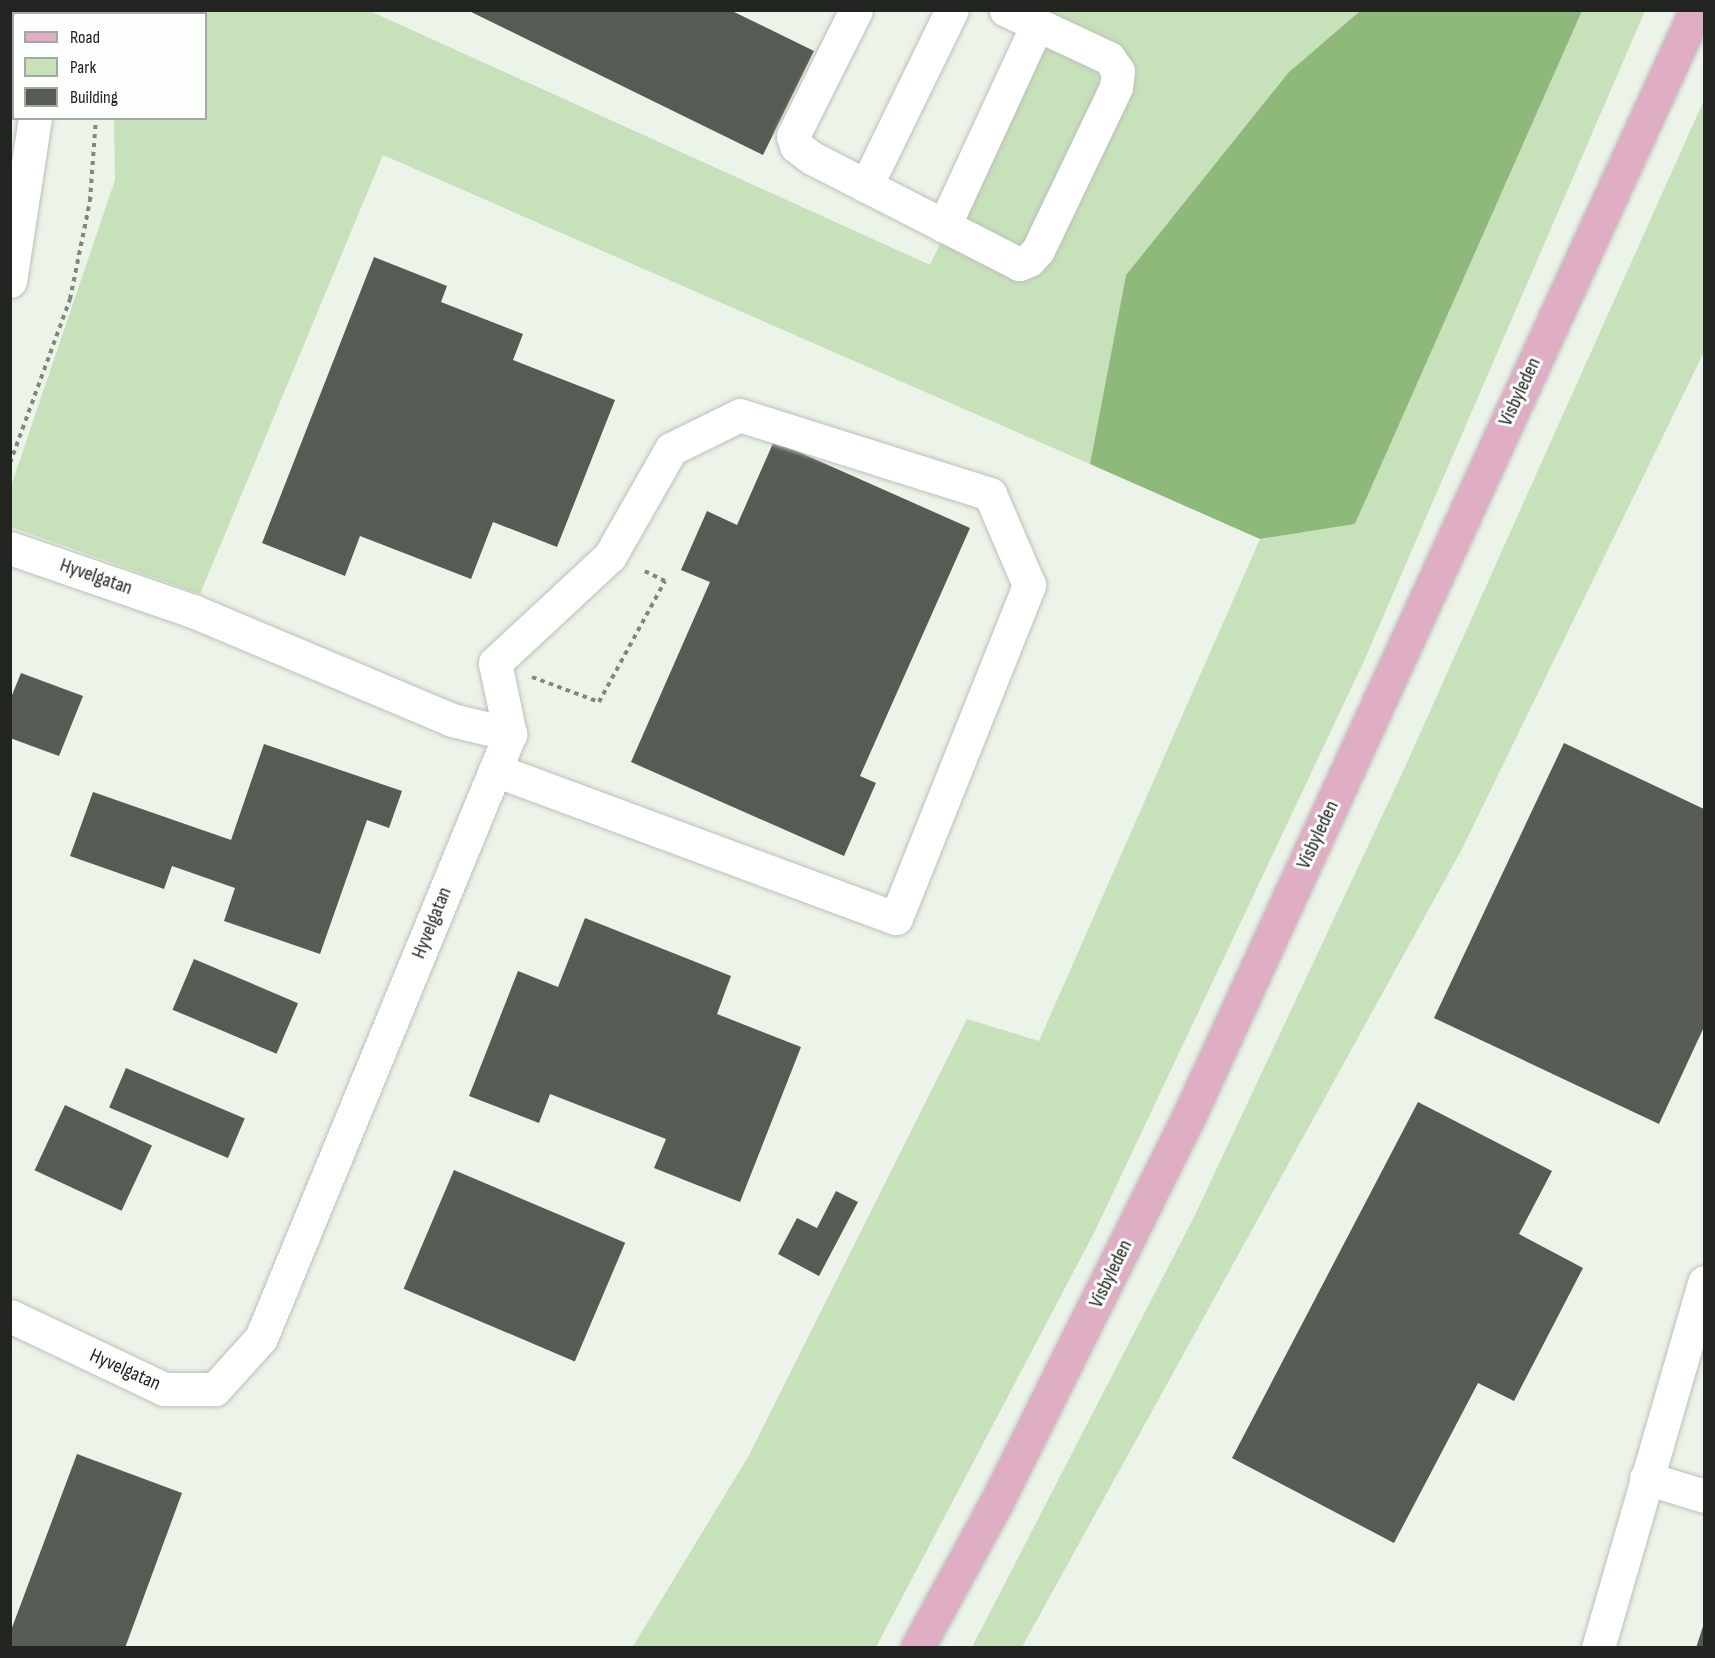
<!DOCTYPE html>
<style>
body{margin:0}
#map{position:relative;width:1715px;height:1658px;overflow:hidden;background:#ecf3e9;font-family:"Sofia Sans Condensed",sans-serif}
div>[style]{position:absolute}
.green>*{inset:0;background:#c7e2ba}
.forest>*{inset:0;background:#8fb97b}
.building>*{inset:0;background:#565c53;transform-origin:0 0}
.path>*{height:4px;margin-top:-2px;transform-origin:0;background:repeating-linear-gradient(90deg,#81867f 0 4.5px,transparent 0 9px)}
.roads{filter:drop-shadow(0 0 2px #bbc1b8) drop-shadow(0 0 2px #bbc1b8)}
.minor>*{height:33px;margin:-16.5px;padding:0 16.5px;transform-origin:16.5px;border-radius:16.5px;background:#fff}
.major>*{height:33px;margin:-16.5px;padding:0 16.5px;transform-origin:16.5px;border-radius:16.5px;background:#e0aec4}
span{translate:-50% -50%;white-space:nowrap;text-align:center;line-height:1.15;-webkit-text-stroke:6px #fcfffb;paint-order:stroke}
.street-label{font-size:20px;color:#212420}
.frame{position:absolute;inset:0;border:12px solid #212420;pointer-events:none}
.legend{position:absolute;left:12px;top:12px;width:195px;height:108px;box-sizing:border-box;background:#fcfffb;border:2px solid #a4a7a3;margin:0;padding:8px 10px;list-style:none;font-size:18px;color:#212420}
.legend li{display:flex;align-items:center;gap:12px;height:30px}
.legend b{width:30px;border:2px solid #a4a7a3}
</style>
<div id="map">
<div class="green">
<div style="clip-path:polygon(114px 11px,370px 11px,930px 265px,1050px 11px,1360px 11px,1288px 73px,1126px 275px,1090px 464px,383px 155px,200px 594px,11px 527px,11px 486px,115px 180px,114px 119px,206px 118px,206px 14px)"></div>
<div style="clip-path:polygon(1582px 11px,1645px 11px,1364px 661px,1095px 1231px,876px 1647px,632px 1648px,748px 1457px,967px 1019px,1039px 1041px,1260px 539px,1355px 524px)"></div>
<div style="clip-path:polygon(1704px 100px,1704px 352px,1462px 849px,1022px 1647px,972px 1647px,1195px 1215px,1405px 767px)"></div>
</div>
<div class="forest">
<div style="clip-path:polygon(1360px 11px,1582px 11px,1355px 524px,1260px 539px,1090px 464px,1126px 275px,1288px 73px)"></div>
</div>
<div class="building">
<div style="clip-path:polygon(467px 10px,730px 10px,814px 51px,763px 155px)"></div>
<div style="clip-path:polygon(374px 257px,447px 286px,441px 302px,523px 334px,513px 360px,615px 400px,557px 547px,493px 522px,471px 579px,360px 536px,345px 576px,262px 543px)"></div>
<div style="clip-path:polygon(774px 441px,970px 528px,860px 776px,876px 783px,844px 856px,631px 762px,710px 582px,681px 570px,707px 511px,737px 525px)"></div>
<div style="clip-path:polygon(21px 673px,83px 696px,59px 756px,10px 738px,10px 700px)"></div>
<div style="clip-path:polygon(1564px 743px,1704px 809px,1704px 1027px,1659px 1124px,1434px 1018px)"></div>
<div style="clip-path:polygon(264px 744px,402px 791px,389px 828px,367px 820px,320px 954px,224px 921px,235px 888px,172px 866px,164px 889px,70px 856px,93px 792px,231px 840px)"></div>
<div style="clip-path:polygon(585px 918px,731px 976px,717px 1014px,801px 1047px,740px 1202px,654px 1168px,666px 1139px,550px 1094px,539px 1123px,469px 1096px,518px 971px,558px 987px)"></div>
<div style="left:194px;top:959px;width:113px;height:55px;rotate:23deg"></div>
<div style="left:126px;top:1068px;width:129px;height:43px;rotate:23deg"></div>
<div style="clip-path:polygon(1418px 1102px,1552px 1171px,1519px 1234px,1583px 1268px,1514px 1401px,1478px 1383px,1394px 1543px,1232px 1458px)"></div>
<div style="left:65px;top:1105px;width:96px;height:72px;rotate:25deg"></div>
<div style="left:454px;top:1170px;width:186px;height:129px;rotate:23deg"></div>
<div style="clip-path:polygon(836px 1191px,858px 1202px,819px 1276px,778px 1254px,797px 1218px,817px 1228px)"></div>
<div style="clip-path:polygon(77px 1454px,182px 1493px,125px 1648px,10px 1648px,10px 1633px)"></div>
<div style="clip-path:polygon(1704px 1623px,1704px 1648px,1696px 1648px)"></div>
</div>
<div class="path">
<div style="left:94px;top:10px;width:4px;rotate:76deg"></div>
<div style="left:10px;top:463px;width:175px;rotate:-69.9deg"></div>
<div style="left:70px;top:299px;width:100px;rotate:-78.5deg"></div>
<div style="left:90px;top:201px;width:83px;rotate:-85.9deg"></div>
<div style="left:532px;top:677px;width:72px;rotate:20.5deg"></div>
<div style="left:599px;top:702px;width:138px;rotate:-61.4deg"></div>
<div style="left:665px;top:581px;width:25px;rotate:-154deg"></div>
</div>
<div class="roads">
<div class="minor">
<div style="left:32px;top:10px;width:4px;rotate:76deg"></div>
<div style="left:856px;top:10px;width:141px;rotate:116.6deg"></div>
<div style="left:793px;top:136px;width:10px;rotate:73deg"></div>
<div style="left:796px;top:146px;width:20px;rotate:37deg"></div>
<div style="left:812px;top:158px;width:233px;rotate:27.1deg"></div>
<div style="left:1019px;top:264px;width:11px;rotate:-22deg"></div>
<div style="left:1029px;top:260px;width:13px;rotate:-48deg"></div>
<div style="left:1038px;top:250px;width:181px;rotate:-64.4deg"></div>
<div style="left:1116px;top:87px;width:16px;rotate:-83deg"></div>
<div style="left:1118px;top:71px;width:16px;rotate:-125deg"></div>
<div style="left:1109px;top:58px;width:114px;rotate:-155deg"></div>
<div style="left:866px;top:186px;width:196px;rotate:-64deg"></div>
<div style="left:944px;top:226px;width:221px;rotate:-65.2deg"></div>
<div style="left:10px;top:281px;width:165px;rotate:-81.3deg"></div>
<div style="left:10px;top:548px;width:194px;rotate:19deg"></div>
<div style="left:193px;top:611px;width:281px;rotate:22.8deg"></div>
<div style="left:452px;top:720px;width:60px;rotate:13.6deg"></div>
<div style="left:510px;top:734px;width:653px;rotate:112.4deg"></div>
<div style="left:261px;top:1338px;width:69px;rotate:132deg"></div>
<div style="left:215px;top:1389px;width:51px;rotate:180deg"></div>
<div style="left:164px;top:1389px;width:170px;rotate:-154.6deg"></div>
<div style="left:495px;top:770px;width:427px;rotate:20.3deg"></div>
<div style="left:896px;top:918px;width:359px;rotate:-68.2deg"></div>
<div style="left:1029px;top:585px;width:99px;rotate:-113.2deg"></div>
<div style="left:990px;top:494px;width:262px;rotate:-162.5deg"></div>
<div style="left:740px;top:415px;width:77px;rotate:153.8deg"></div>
<div style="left:671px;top:449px;width:123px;rotate:119.7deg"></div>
<div style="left:610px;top:556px;width:157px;rotate:137.1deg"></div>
<div style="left:495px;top:663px;width:73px;rotate:78.1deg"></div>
<div style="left:1646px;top:1478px;width:61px;rotate:17.2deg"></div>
<div style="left:1598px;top:1648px;width:381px;rotate:-73.8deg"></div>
</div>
<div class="major">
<div style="left:917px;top:1648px;width:165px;rotate:-61.4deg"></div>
<div style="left:996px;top:1503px;width:432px;rotate:-63.5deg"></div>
<div style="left:1189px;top:1116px;width:1217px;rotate:-65.37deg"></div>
</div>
</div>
<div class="street-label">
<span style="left:1520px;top:392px;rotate:-65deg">Visbyleden</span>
<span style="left:96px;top:577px;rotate:19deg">Hyvelgatan</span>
<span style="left:1318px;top:835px;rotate:-65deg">Visbyleden</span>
<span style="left:432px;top:923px;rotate:-68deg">Hyvelgatan</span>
<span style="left:1111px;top:1274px;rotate:-64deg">Visbyleden</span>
<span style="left:125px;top:1370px;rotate:24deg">Hyvelgatan</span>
</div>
<div class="frame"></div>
<ul class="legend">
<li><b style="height:8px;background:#e0aec4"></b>Road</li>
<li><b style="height:16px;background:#c7e2ba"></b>Park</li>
<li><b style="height:16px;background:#565c53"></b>Building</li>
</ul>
</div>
